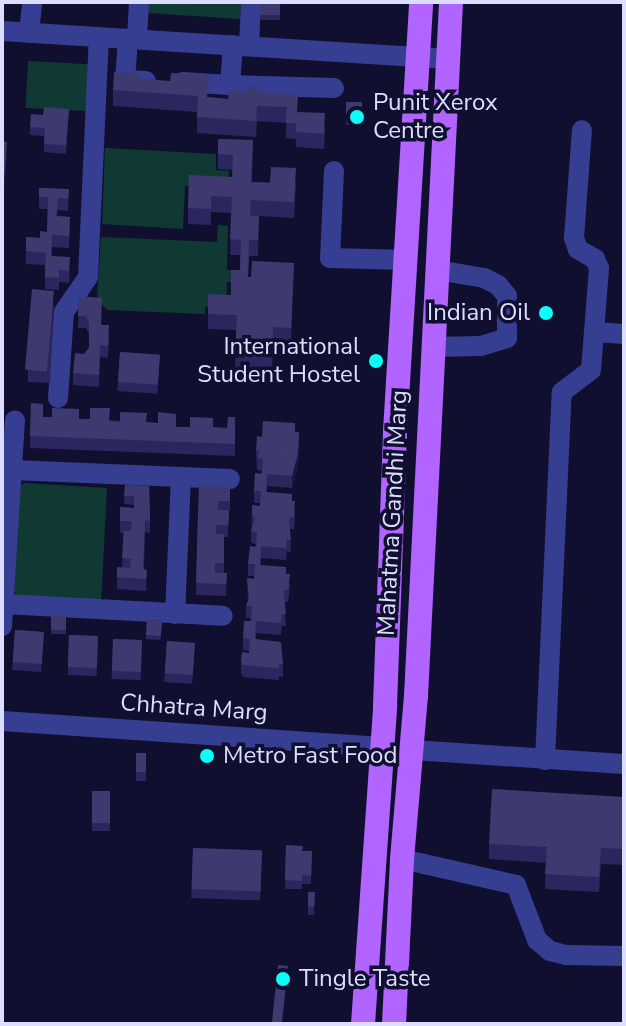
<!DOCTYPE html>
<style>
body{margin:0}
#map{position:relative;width:626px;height:1026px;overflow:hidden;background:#110f2f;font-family:"Nunito Sans",sans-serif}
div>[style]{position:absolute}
.green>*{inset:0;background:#113933;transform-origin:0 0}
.minor>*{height:20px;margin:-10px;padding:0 10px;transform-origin:10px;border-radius:10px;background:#363e92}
.major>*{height:24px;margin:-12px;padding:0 12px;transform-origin:12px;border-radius:12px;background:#b164ff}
.wall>*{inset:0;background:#2b275e;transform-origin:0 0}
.shaded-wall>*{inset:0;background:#191544}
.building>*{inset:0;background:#3e3a6f;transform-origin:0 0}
.dots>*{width:22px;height:22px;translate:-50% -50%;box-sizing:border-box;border:4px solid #110f2f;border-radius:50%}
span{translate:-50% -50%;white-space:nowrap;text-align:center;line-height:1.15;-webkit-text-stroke:7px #110f2f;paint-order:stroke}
.poi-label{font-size:24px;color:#ddf}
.left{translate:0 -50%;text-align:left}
.right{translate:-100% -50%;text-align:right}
.street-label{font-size:24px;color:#ddf}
.frame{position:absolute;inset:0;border:4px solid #ddf;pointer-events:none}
</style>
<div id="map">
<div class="green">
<div style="clip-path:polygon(148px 2px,241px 2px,240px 19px,147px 13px)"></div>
<div style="left:28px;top:61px;width:65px;height:47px;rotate:3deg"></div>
<div style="clip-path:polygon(105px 148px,216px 154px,216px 170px,229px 171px,228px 189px,185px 186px,183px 229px,102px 224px)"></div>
<div style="clip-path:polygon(218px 225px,228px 226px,227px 270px,237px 271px,236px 282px,227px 282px,226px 308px,205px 307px,205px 314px,107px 310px,97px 299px,101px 237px,217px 242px)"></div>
<div style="clip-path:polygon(24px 483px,107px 488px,101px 603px,17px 598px,13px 588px,19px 488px)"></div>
</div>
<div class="minor">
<div style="left:2px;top:31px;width:447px;rotate:3.6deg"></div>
<div style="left:29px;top:33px;width:31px;rotate:-84deg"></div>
<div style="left:128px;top:39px;width:41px;rotate:94.2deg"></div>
<div style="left:125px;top:80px;width:21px;rotate:3deg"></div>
<div style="left:137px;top:39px;width:37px;rotate:-87deg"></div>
<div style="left:249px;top:46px;width:44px;rotate:-87.4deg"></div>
<div style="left:182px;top:82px;width:48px;rotate:3.6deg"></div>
<div style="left:230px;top:85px;width:40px;rotate:-85.7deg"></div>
<div style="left:230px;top:85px;width:104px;rotate:1.7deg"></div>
<div style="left:334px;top:171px;width:87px;rotate:92.6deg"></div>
<div style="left:330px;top:258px;width:77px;rotate:1.5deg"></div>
<div style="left:594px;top:332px;width:30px;rotate:4deg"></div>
<div style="left:433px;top:347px;width:48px;rotate:-1.2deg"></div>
<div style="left:481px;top:346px;width:27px;rotate:-17deg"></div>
<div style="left:507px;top:338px;width:42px;rotate:-90deg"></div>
<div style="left:507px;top:296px;width:14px;rotate:-129deg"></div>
<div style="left:498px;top:285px;width:16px;rotate:-153deg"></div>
<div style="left:484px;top:278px;width:48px;rotate:-170.3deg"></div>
<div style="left:58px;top:398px;width:86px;rotate:-86deg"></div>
<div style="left:64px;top:312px;width:42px;rotate:-55.6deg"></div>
<div style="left:88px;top:277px;width:240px;rotate:-87.4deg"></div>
<div style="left:13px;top:470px;width:217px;rotate:2.4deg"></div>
<div style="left:4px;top:604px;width:219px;rotate:3.1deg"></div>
<div style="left:175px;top:614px;width:137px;rotate:-87.5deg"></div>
<div style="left:2px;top:626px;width:206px;rotate:-86.4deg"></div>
<div style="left:2px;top:721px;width:381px;rotate:3.9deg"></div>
<div style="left:413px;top:750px;width:211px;rotate:3.8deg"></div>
<div style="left:545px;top:760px;width:368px;rotate:-87.4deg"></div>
<div style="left:562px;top:392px;width:36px;rotate:-37deg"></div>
<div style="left:591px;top:370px;width:102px;rotate:-85.5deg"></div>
<div style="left:599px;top:268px;width:10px;rotate:-114deg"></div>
<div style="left:595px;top:259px;width:20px;rotate:-150deg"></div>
<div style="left:578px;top:249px;width:12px;rotate:-110deg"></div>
<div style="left:574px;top:238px;width:108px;rotate:-85.8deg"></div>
<div style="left:402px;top:859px;width:117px;rotate:12.8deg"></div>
<div style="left:516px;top:885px;width:59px;rotate:69.1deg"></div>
<div style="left:537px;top:940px;width:17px;rotate:40deg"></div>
<div style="left:550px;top:951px;width:16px;rotate:14deg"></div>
<div style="left:566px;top:955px;width:58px;rotate:1deg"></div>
</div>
<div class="major">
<div style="left:363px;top:1024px;width:319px;rotate:-86deg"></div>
<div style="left:385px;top:706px;width:275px;rotate:-87.9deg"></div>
<div style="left:395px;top:431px;width:430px;rotate:-86.5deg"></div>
<div style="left:394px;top:1024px;width:165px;rotate:-87.2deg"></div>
<div style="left:402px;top:859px;width:164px;rotate:-85.1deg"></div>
<div style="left:416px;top:696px;width:695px;rotate:-87.11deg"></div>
</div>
<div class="wall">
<div style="left:260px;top:2px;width:20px;height:18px"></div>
<div style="clip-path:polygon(140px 79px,208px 97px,228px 99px,258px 92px,297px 112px,325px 129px,324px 149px,296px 147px,296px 139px,286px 138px,286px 123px,257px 121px,256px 137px,197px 133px,197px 112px,113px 106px,113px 90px)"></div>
<div style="clip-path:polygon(362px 102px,361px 126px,346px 125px,346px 117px)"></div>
<div style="clip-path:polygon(69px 109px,66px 154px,44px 152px,44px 136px,30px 135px,30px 127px)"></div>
<div style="clip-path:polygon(218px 139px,253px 140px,252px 182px,296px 183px,294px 218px,259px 216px,258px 256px,249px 256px,248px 277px,251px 277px,294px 263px,291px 344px,273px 343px,272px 374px,235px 372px,236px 330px,208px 329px,208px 294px,231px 295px,240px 270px,240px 255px,230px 255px,231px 213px,211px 212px,211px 225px,188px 224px,188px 208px,232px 177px,233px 170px,218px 169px)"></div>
<div style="clip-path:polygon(39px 188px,69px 189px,68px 211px,58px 210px,57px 216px,70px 217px,69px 248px,52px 247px,52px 256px,70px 269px,69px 283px,59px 282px,59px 290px,45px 289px,45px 265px,26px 264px,26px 237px,40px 238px,47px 232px,48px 209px,39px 209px)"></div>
<div style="clip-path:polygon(79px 296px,102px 325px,109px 337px,108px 358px,100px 357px,99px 387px,73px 385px,73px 373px,84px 354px,89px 348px,89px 334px,86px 328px,78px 328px)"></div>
<div style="clip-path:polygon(54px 303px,50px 383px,28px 382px,28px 370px)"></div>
<div style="left:120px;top:352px;width:40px;height:39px;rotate:4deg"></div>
<div style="clip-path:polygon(31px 403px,43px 417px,146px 422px,176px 427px,227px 428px,235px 417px,235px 456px,30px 448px)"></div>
<div style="clip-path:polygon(295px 431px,299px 441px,298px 466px,292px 488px,267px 486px,267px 492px,292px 501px,295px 513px,294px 529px,290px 529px,291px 552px,287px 551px,286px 560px,261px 558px,261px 565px,286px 574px,290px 586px,288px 602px,284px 602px,286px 626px,282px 626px,281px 635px,256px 633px,256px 640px,283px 664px,283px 677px,279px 676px,279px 680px,243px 677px,241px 673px,241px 661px,249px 653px,249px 651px,243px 650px,243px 638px,251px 618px,246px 618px,246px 606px,248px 601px,247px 578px,254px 579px,255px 576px,248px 576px,248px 564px,256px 544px,251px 543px,252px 505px,260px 506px,260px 503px,254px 503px,254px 491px,262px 471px,257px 470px,256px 450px,262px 437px)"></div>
<div style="clip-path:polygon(125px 485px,149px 486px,150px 525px,150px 533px,145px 532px,144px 570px,147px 570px,146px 591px,117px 589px,117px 567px,122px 568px,123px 533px,120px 533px,120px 507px,134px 508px,134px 505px,124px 504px)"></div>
<div style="clip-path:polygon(230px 487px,230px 510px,218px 509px,229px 510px,228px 537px,224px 537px,224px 573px,227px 573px,226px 596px,196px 595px,198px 514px)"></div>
<div style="left:51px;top:616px;width:15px;height:18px"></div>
<div style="left:147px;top:620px;width:15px;height:19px;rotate:4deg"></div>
<div style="left:15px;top:630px;width:29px;height:40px;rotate:4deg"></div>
<div style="left:69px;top:635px;width:29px;height:40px;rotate:2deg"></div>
<div style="left:113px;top:639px;width:29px;height:40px;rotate:2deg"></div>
<div style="left:167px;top:641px;width:28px;height:41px;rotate:4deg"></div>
<div style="clip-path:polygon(624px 677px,624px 713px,623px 712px)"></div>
<div style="left:136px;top:753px;width:10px;height:28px"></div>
<div style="left:110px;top:791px;width:40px;height:18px;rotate:90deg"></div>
<div style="clip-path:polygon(624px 797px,624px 865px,601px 864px,599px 892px,545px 889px,546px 863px,489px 859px,489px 844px)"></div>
<div style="clip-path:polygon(286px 845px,302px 851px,312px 851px,311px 884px,302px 884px,302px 889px,285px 889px)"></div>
<div style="left:193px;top:848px;width:69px;height:50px;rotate:2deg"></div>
<div style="clip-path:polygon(308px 892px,315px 892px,314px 915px,308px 915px)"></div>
</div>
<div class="shaded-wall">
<div style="clip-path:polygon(7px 142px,7px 157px,2px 223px,2px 208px)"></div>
<div style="clip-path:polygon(299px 432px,298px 466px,292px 488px,292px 476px)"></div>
</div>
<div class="building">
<div style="left:260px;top:2px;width:20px;height:13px"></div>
<div style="clip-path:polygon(114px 72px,140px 74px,140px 79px,170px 81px,171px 73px,209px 75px,207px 97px,228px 99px,229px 90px,248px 91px,249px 87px,258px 88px,258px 92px,298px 95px,297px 112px,325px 113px,324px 134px,296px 132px,296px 123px,286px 123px,287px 107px,257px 106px,256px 121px,197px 117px,198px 96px,113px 90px)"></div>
<div style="left:346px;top:102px;width:16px;height:15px"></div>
<div style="clip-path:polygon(44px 107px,69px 109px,66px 145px,44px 144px,45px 128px,30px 127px,31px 114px,43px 115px)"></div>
<div style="clip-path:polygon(218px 139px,253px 140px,251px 182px,270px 183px,271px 167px,296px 168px,294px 202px,251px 200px,250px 216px,259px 216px,258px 240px,249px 240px,248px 277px,251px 277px,252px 261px,294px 263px,291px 328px,273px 327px,272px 358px,235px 357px,237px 315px,208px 314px,208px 294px,231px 295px,231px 270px,240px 270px,241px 240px,230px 239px,232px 197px,211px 196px,211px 209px,188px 208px,189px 175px,232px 177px,233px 155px,218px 154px)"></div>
<div style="clip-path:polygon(2px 141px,7px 142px,2px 208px)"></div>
<div style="clip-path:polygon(39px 188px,69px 189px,68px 199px,58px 198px,56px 216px,70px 217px,69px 236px,52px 235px,51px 256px,70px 257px,69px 271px,59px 270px,59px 278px,45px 277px,46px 253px,26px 251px,26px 237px,40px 238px,40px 231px,47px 232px,48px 197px,39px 197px)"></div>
<div style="left:32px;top:289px;width:22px;height:81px;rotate:5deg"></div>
<div style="clip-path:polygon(79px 296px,102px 298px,101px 325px,109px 325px,108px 346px,100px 345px,99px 375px,73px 373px,75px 353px,84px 354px,89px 348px,89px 323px,86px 316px,78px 316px)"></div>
<div style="left:120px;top:352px;width:40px;height:30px;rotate:4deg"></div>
<div style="clip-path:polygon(31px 403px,43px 404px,43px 417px,52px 417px,52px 408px,79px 409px,79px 419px,90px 419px,90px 408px,110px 408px,109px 421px,120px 422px,120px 412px,147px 413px,146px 422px,158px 423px,158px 412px,176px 414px,176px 427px,190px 427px,190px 417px,213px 418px,213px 427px,227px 428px,228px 417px,235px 417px,235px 444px,30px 436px)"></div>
<div style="clip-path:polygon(263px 421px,295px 423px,295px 432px,299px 432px,298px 453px,295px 449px,261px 446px,260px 450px,256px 450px,257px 436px,262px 437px)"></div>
<div style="clip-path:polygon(261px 446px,295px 449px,298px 454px,292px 476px,267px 474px,266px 492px,292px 494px,292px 501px,295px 501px,294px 517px,290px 517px,289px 521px,291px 540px,287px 539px,286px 548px,261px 546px,260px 565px,286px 567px,286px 574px,290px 574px,288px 590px,284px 590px,284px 595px,286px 614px,282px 614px,281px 623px,256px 621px,255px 639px,281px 642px,283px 664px,279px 664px,279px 668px,243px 665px,241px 661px,242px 652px,249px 653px,250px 639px,243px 638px,244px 621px,251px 621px,252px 606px,246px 606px,249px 598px,247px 578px,254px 579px,255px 564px,248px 564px,250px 546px,256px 547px,257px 532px,251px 531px,255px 519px,252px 513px,252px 505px,260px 506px,261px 491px,254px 491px,255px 473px,262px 474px,263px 459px,257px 458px)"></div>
<div style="clip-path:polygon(125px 485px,149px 486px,150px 513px,120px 511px,120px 507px,134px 508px,134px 496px,124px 496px)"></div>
<div style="clip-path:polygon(199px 485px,230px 487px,230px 501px,218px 501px,218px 510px,229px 510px,229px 519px,229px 516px,198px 514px)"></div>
<div style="clip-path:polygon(120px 511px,150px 513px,150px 521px,145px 520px,143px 569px,147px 570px,146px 579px,117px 577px,117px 567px,130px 568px,131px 559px,122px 558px,124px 531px,131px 531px,132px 521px,120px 521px)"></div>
<div style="clip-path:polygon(198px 514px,229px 516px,228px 525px,216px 525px,216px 534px,224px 534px,224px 563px,215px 563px,215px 573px,227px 573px,226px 584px,196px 583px)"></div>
<div style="left:51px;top:616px;width:15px;height:14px"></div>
<div style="left:147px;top:620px;width:15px;height:15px;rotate:4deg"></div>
<div style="left:15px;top:630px;width:29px;height:32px;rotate:4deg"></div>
<div style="left:69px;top:635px;width:29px;height:32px;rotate:2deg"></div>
<div style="left:113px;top:639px;width:29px;height:32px;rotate:2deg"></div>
<div style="left:167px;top:641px;width:28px;height:32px;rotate:4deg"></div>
<div style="left:136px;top:753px;width:10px;height:19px"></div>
<div style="clip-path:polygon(492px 789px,624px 797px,624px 849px,601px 848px,599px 877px,545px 874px,547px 847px,489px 844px)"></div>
<div style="left:110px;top:791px;width:32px;height:18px;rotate:90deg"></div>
<div style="clip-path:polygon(286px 845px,303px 846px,302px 851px,312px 851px,311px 876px,302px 875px,302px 881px,285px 880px)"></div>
<div style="left:193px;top:848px;width:69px;height:41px;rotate:2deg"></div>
<div style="clip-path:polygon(308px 892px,315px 892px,314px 907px,308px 906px)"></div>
<div style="left:278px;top:965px;width:10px;height:59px;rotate:6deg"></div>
</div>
<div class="dots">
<div style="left:357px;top:117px;background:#09fff9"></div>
<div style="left:546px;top:313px;background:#09fff9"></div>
<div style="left:376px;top:361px;background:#09fff9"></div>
<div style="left:207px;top:756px;background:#09fff9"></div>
<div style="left:283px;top:979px;background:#09fff9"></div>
</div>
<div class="poi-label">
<span class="left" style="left:373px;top:117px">Punit Xerox<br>Centre</span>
<span class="right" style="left:530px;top:313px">Indian Oil</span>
<span class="right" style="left:360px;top:361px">International<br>Student Hostel</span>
<span class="left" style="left:223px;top:756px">Metro Fast Food</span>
<span class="left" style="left:299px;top:979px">Tingle Taste</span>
</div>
<div class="street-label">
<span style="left:393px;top:513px;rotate:-87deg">Mahatma Gandhi Marg</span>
<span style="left:194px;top:708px;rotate:4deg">Chhatra Marg</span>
</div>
<div class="frame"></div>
</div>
